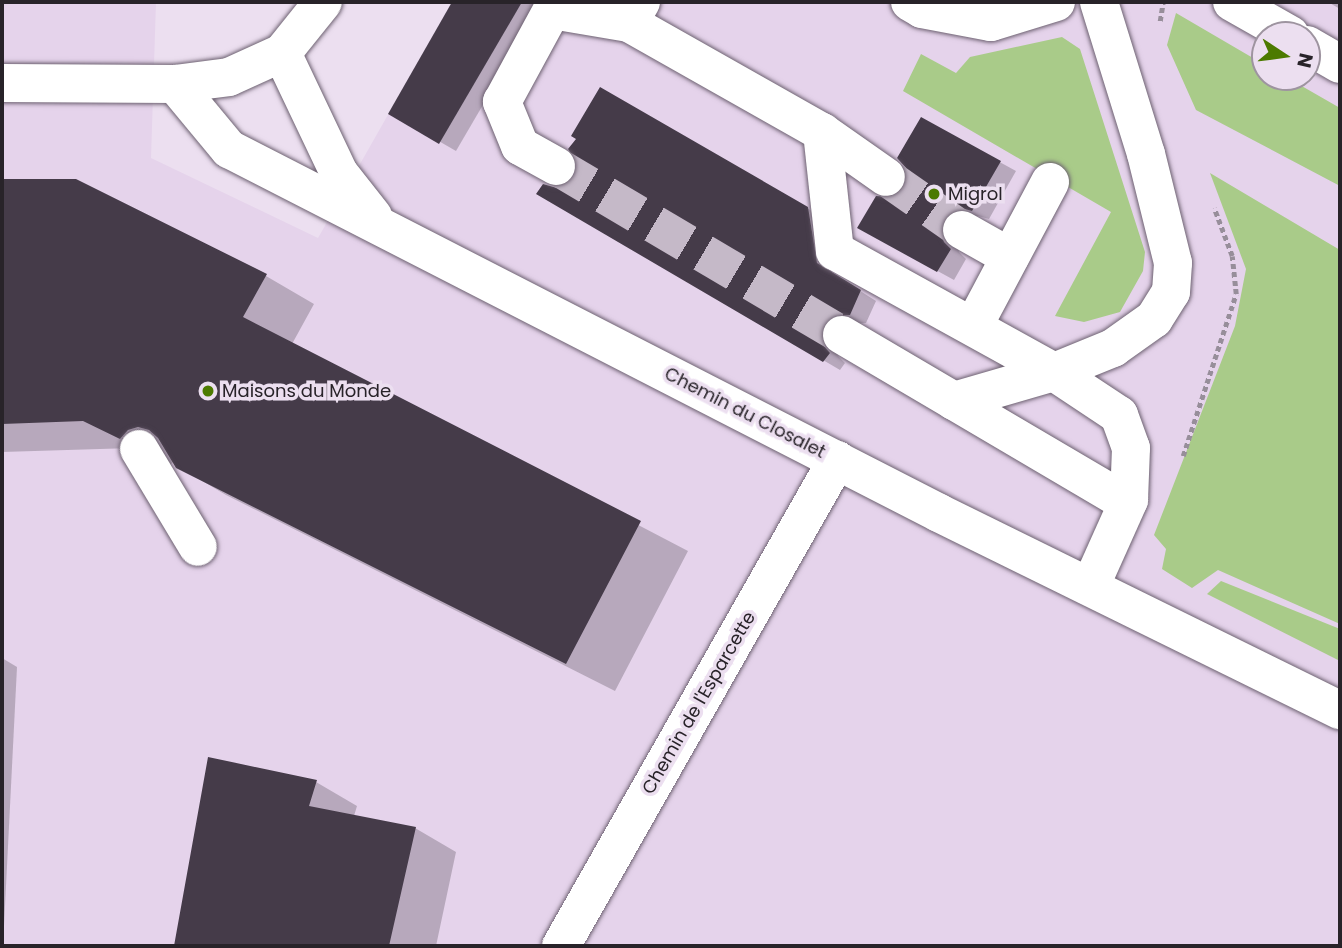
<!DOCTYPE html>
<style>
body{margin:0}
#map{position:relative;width:1342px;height:948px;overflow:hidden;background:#ecdff0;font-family:Poppins,sans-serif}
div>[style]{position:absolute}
.built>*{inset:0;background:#e5d3eb}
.green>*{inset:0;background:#a9cb89}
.shadow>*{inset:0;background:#0003}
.building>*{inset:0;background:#453b49}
.minor-tunnel>*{height:38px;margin-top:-19px;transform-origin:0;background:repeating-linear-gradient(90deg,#c5b9c8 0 38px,transparent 0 57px)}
.path>*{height:4.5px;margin-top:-2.25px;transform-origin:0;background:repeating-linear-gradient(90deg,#978e9a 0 5px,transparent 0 8.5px)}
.roads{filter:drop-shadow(0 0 2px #6d6171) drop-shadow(0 0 2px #6d6171)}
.minor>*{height:38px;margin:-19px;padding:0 19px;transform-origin:19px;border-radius:19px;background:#fff}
.dots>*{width:19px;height:19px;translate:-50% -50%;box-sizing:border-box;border:4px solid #ecdff0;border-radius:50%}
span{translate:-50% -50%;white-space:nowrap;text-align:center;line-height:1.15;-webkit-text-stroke:7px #ecdff0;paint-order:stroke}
.poi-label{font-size:18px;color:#282329}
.left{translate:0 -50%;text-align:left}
.street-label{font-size:18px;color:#282329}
.frame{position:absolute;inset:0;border:4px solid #282329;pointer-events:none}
.north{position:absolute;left:1251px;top:21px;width:70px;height:70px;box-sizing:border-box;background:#ecdff0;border:2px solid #9e94a0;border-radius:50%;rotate:103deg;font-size:19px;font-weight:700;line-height:28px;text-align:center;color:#282329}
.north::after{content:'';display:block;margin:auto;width:24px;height:32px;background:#4c7a00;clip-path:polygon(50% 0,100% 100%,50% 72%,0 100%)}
</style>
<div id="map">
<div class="built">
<div style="clip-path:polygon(evenodd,2px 2px,156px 2px,151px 158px,318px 238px,452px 2px,1340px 2px,1340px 946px,2px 946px,2px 2px,1265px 35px,1307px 35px,1307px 77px,1265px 77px,1265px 35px)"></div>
</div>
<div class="green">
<div style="clip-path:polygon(1176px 13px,1265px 65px,1265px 77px,1286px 77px,1340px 108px,1340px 186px,1196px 110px,1167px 45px)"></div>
<div style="clip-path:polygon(1062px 37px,1080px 49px,1145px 252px,1143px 271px,1120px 312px,1084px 322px,1055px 316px,1111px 212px,903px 91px,921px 54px,956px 73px,970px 57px)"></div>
<div style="clip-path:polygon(1210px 173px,1340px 250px,1340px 624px,1218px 570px,1192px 588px,1162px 569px,1166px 549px,1154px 535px,1235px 326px,1246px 269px)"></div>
<div style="clip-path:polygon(1221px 581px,1340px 629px,1340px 661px,1207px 594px)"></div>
</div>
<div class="shadow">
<div style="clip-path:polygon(25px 2px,77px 2px,77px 4px)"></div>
<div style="clip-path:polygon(454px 2px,543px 2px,456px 151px,390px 113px)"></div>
<div style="clip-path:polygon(1328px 2px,1340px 2px,1340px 9px)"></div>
<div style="clip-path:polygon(601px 89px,824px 218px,832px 273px,876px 301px,866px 323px,848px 324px,835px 345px,838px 356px,845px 363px,840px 370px,538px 193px,569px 186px,576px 178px,580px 165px,578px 138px)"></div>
<div style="clip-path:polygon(921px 119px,1016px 171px,989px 219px,978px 216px,968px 219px,955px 241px,959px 252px,966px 259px,954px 280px,859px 228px,906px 190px)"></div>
<div style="clip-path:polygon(2px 180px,76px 180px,266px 276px,314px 304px,292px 344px,688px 551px,615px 691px,226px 495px,177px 466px,174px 461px,169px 466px,133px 448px,2px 452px)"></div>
<div style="clip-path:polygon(2px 658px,17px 667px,3px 946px,2px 946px)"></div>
<div style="clip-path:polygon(209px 759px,316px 782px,357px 806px,354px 816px,415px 828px,456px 852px,436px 946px,176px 946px)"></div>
</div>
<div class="building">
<div style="clip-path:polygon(452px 2px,522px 2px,439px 144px,388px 114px)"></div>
<div style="clip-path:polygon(600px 87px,808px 207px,817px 263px,861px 290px,850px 315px,832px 316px,823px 325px,820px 335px,823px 345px,830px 353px,823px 362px,536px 194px,543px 184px,557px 188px,568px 184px,575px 177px,578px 165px,568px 149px,576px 139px,571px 136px)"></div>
<div style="clip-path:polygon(921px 117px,1001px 161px,972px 211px,961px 208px,951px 211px,943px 219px,940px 231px,944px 242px,951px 249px,937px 272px,857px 228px,876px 196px,895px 197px,904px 189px,908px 178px,906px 168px,897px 158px)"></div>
<div style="clip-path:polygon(2px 179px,76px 179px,267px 274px,243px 317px,641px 521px,566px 664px,176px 468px,158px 438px,149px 430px,138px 427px,128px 430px,120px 439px,83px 421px,2px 424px)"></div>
<div style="clip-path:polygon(208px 757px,317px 780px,309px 806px,416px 827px,389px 946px,174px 946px)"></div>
</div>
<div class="minor-tunnel">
<div style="left:556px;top:166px;width:332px;rotate:30.6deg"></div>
<div style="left:886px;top:177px;width:93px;rotate:34.9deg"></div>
</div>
<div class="path">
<div style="left:1160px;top:21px;width:19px;rotate:-81deg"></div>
<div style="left:1183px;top:456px;width:170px;rotate:-71.9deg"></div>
<div style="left:1236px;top:294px;width:38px;rotate:-96deg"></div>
<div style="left:1232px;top:256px;width:51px;rotate:-110.6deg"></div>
</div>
<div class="roads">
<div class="minor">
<div style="left:641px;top:2px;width:24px;rotate:120deg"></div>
<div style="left:629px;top:23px;width:222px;rotate:29.5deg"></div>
<div style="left:822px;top:132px;width:120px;rotate:83.8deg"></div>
<div style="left:835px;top:251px;width:250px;rotate:28.9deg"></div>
<div style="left:1054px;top:372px;width:64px;rotate:-22.1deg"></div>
<div style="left:1113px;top:348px;width:50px;rotate:-35.3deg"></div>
<div style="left:1154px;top:319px;width:32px;rotate:-58deg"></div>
<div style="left:1171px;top:292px;width:29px;rotate:-86deg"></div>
<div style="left:1173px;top:263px;width:112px;rotate:-103.9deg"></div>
<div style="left:1146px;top:154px;width:159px;rotate:-107.2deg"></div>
<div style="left:910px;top:2px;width:14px;rotate:30deg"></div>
<div style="left:922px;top:9px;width:70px;rotate:10.7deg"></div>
<div style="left:991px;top:22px;width:68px;rotate:-17.1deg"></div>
<div style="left:1232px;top:2px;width:67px;rotate:29.6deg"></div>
<div style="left:1307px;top:45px;width:38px;rotate:30deg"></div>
<div style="left:282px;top:53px;width:133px;rotate:64.6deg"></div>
<div style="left:339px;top:173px;width:55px;rotate:51.7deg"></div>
<div style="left:2px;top:83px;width:173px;rotate:0.3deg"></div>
<div style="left:175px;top:84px;width:54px;rotate:-7.4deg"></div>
<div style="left:229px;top:77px;width:58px;rotate:-24.4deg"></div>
<div style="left:282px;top:53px;width:65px;rotate:-51.2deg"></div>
<div style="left:175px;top:84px;width:85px;rotate:50.3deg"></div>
<div style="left:229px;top:149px;width:798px;rotate:27.14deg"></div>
<div style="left:939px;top:513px;width:447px;rotate:26.2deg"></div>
<div style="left:822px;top:132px;width:78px;rotate:35.1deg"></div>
<div style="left:556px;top:166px;width:41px;rotate:-150.9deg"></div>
<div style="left:520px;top:146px;width:48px;rotate:-112.2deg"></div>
<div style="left:502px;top:102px;width:105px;rotate:-61.5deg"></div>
<div style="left:552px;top:10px;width:78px;rotate:9.6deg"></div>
<div style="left:962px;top:230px;width:55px;rotate:29.4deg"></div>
<div style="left:974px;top:325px;width:162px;rotate:-62deg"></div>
<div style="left:842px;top:335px;width:331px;rotate:30.5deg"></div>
<div style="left:954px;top:401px;width:104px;rotate:-16.2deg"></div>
<div style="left:1054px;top:372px;width:78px;rotate:33.5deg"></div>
<div style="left:1119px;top:415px;width:35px;rotate:70deg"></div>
<div style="left:1131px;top:448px;width:52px;rotate:92.2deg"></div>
<div style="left:1129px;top:500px;width:95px;rotate:114.1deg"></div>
<div style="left:139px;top:449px;width:114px;rotate:59deg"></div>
<div style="left:561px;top:946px;width:559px;rotate:-60.41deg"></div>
</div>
</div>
<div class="dots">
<div style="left:934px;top:194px;background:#4c7a00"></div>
<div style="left:208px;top:391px;background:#4c7a00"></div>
</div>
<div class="poi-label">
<span class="left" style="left:948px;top:194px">Migrol</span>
<span class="left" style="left:222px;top:391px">Maisons du Monde</span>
</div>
<div class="street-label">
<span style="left:745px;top:413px;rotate:27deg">Chemin du Closalet</span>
<span style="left:699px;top:703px;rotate:-60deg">Chemin de l'Esparcette</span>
</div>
<div class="frame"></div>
<div class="north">N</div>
</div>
